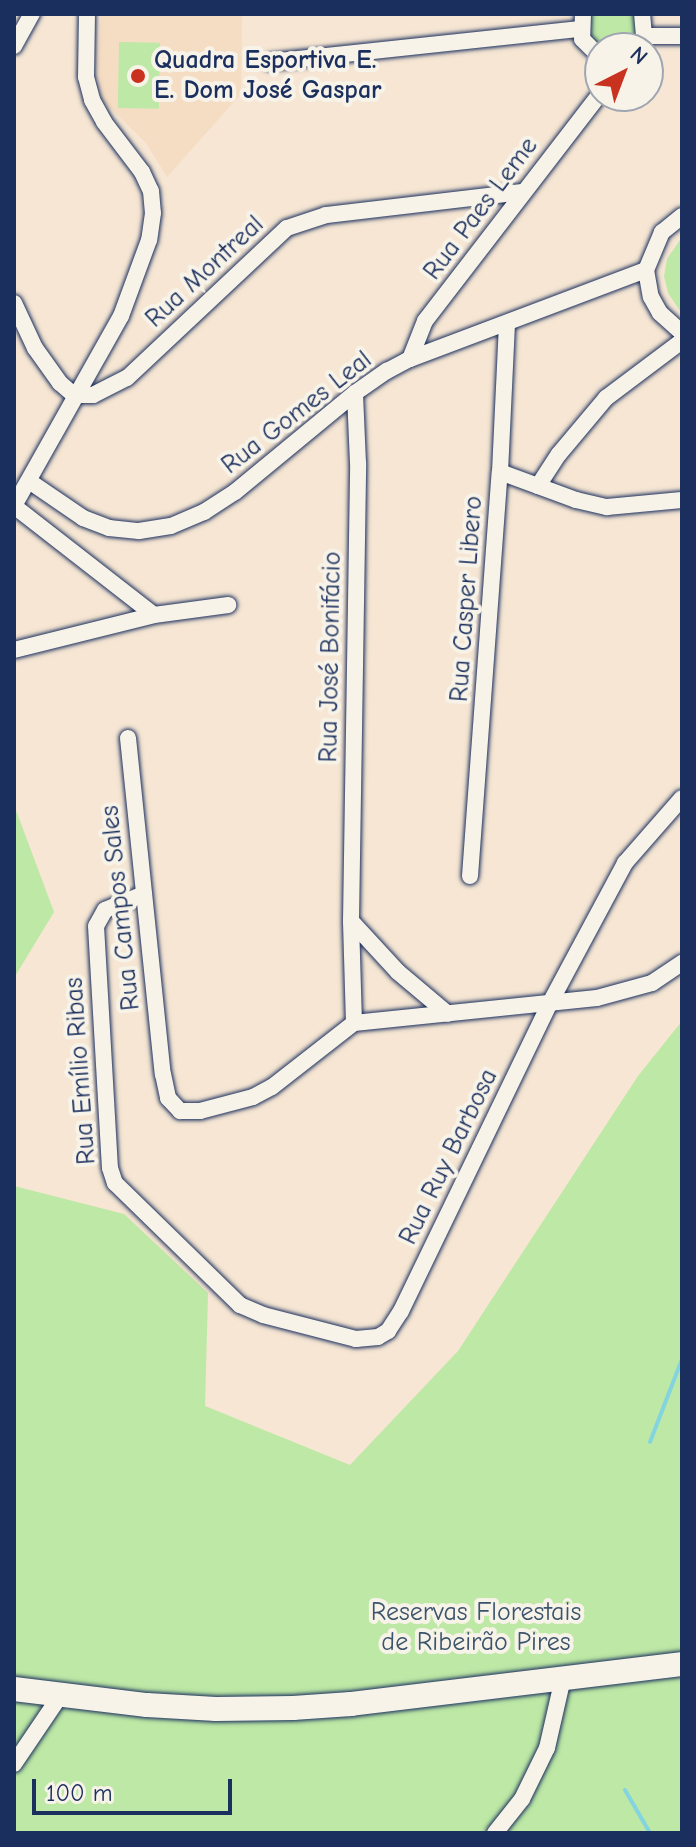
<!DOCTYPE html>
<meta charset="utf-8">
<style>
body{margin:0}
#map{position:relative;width:696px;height:1847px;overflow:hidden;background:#f6e6d3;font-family:"Comic Neue",sans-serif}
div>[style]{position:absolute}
.built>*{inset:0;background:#f5ddc4}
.green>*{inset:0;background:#bde8a5;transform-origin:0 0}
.stream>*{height:4px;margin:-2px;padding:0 2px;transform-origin:2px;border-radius:2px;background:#84d4e0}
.roads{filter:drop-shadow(0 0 2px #1b2f5e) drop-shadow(0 0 2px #1b2f5e)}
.minor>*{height:16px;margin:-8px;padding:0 8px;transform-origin:8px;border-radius:8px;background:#f7f3e8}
.highway>*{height:24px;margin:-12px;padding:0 12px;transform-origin:12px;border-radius:12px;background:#f7f3e8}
.dots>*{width:22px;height:22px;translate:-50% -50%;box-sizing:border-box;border:4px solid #f7f3e8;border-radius:50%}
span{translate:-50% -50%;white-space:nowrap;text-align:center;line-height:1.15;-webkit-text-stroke:8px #f7f3e8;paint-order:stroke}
.poi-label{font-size:26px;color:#1b2f5e;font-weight:700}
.left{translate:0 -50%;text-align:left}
.street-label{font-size:26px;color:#1b2f5e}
.park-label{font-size:26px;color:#3b546c}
.frame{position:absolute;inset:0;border:16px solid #1b2f5e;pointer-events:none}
.north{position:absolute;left:584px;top:32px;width:80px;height:80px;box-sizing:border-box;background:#f7f3e8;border:2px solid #9fa5b1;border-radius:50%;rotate:42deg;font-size:22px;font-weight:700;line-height:32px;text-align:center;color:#1b2f5e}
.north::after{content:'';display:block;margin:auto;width:28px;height:36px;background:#c8321e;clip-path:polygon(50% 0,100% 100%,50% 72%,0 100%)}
.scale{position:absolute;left:32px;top:1779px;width:200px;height:36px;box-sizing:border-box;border:4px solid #1b2f5e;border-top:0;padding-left:10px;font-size:24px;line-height:28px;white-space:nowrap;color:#1b2f5e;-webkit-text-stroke:6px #f7f3e8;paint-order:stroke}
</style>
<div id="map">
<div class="built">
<div style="clip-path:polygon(101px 14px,242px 14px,241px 94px,167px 177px,146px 143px,103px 101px,97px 75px)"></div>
</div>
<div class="green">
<div style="clip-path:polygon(591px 14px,635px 14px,640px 28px,630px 48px,600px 48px,590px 42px)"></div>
<div style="left:119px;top:42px;width:41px;height:66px;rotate:1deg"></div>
<div style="clip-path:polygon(682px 237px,682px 314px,668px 293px,664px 276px,667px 259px)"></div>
<div style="clip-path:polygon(14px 805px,54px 912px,14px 978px)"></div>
<div style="clip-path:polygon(682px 1021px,682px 1833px,14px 1833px,14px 1186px,124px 1214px,208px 1293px,205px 1406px,350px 1465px,458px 1351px,638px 1076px)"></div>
</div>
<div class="stream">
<div style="left:650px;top:1442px;width:89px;rotate:-68.9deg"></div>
<div style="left:625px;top:1790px;width:50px;rotate:59.8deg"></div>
</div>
<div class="roads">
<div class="minor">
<div style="left:87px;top:14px;width:63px;rotate:90.9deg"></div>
<div style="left:86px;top:77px;width:24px;rotate:75deg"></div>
<div style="left:92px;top:100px;width:25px;rotate:61deg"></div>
<div style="left:104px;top:122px;width:63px;rotate:52.8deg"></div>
<div style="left:142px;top:172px;width:21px;rotate:65deg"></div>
<div style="left:151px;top:191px;width:22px;rotate:85deg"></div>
<div style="left:153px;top:213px;width:27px;rotate:98deg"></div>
<div style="left:149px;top:240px;width:81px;rotate:110.2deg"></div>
<div style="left:121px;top:316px;width:218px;rotate:119.4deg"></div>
<div style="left:14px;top:506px;width:177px;rotate:37.9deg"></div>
<div style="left:583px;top:14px;width:25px;rotate:92deg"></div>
<div style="left:582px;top:39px;width:25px;rotate:45deg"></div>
<div style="left:644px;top:36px;width:38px"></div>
<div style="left:14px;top:46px;width:37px;rotate:-61deg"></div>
<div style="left:638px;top:48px;width:13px;rotate:-63deg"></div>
<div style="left:644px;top:36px;width:22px;rotate:-95deg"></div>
<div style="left:270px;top:62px;width:312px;rotate:-6.1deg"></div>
<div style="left:682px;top:216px;width:26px;rotate:141deg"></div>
<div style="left:662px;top:232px;width:41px;rotate:112.8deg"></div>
<div style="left:646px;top:270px;width:27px;rotate:80deg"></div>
<div style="left:651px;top:297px;width:18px;rotate:61deg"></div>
<div style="left:660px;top:313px;width:30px;rotate:42deg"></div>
<div style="left:14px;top:303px;width:50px;rotate:65deg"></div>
<div style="left:35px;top:348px;width:43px;rotate:54.5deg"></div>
<div style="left:60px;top:383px;width:18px;rotate:41deg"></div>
<div style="left:74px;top:395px;width:19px"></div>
<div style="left:93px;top:395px;width:38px;rotate:-27deg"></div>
<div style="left:127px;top:378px;width:219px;rotate:-43.2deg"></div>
<div style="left:287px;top:228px;width:41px;rotate:-18.4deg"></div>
<div style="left:326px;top:215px;width:198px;rotate:-6.7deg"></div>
<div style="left:410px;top:359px;width:41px;rotate:-68.5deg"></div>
<div style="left:425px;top:321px;width:287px;rotate:-52.4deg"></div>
<div style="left:500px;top:472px;width:81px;rotate:20.2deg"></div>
<div style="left:576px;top:500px;width:32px;rotate:13deg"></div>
<div style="left:607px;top:507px;width:75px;rotate:-5.3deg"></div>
<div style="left:29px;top:481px;width:65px;rotate:34.4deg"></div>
<div style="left:83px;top:518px;width:28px;rotate:21deg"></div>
<div style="left:109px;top:528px;width:30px;rotate:6deg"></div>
<div style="left:139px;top:531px;width:32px;rotate:-9deg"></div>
<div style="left:171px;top:526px;width:36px;rotate:-23deg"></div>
<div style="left:204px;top:512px;width:37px;rotate:-33deg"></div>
<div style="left:235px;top:492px;width:156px;rotate:-39.5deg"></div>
<div style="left:355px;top:393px;width:39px;rotate:-35deg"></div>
<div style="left:387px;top:371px;width:26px;rotate:-28deg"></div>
<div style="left:410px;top:359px;width:252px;rotate:-20.7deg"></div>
<div style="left:538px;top:486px;width:38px;rotate:-57deg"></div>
<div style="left:559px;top:454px;width:73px;rotate:-50deg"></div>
<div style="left:606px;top:398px;width:95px;rotate:-36.9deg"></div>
<div style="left:14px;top:650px;width:144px;rotate:-14deg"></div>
<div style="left:154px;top:615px;width:75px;rotate:-7.7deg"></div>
<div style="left:128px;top:738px;width:338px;rotate:84.1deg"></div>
<div style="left:163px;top:1074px;width:25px;rotate:78deg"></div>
<div style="left:168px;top:1098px;width:18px;rotate:47deg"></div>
<div style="left:180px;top:1111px;width:20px"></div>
<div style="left:200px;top:1111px;width:55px;rotate:-14.8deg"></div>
<div style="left:253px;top:1097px;width:21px;rotate:-28deg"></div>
<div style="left:272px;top:1087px;width:104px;rotate:-38deg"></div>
<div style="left:354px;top:1023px;width:244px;rotate:-5.9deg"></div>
<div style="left:597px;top:998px;width:57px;rotate:-15.3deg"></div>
<div style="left:652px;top:983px;width:36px;rotate:-34deg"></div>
<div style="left:470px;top:876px;width:405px;rotate:-85.8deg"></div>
<div style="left:500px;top:472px;width:147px;rotate:-87.3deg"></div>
<div style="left:144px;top:894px;width:42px;rotate:157.7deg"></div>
<div style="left:105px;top:910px;width:18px;rotate:119deg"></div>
<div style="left:96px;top:926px;width:242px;rotate:86.7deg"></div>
<div style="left:110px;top:1168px;width:16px;rotate:72deg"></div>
<div style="left:115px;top:1183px;width:175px;rotate:44.3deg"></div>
<div style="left:240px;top:1305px;width:25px;rotate:23deg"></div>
<div style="left:263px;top:1315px;width:96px;rotate:14.5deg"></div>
<div style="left:356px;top:1339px;width:22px;rotate:-5deg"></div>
<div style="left:378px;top:1337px;width:12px;rotate:-31deg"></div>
<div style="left:388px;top:1331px;width:24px;rotate:-57deg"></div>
<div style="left:401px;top:1311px;width:342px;rotate:-64.2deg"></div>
<div style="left:550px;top:1003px;width:159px;rotate:-61.8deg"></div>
<div style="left:625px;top:863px;width:86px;rotate:-48.8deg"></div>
<div style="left:351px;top:921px;width:69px;rotate:47.3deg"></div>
<div style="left:398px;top:972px;width:65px;rotate:40deg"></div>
<div style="left:354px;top:1023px;width:102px;rotate:-91.7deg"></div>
<div style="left:351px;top:921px;width:458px;rotate:-89.1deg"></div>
<div style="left:358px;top:463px;width:70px;rotate:-92.5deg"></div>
<div style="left:14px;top:1764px;width:82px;rotate:-55.9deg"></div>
<div style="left:495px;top:1833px;width:43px;rotate:-51.5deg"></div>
<div style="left:522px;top:1799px;width:57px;rotate:-63.9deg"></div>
<div style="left:547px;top:1748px;width:72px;rotate:-77.1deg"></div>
</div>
<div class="highway">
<div style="left:14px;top:1689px;width:134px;rotate:6.9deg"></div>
<div style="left:147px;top:1705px;width:69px;rotate:3.3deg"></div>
<div style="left:216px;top:1709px;width:77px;rotate:-0.7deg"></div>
<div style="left:293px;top:1708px;width:58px;rotate:-3.9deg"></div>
<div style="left:351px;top:1704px;width:333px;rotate:-6.9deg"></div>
</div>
</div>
<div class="dots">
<div style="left:138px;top:76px;background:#c8321e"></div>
</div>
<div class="poi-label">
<span class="left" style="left:154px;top:76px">Quadra Esportiva E.<br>E. Dom José Gaspar</span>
</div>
<div class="street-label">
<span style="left:481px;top:209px;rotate:-53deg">Rua Paes Leme</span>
<span style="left:205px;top:272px;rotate:-43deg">Rua Montreal</span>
<span style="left:297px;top:413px;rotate:-38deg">Rua Gomes Leal</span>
<span style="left:467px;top:599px;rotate:-86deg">Rua Casper Libero</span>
<span style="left:331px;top:657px;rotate:-89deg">Rua José Bonifácio</span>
<span style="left:121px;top:908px;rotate:-96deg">Rua Campos Sales</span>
<span style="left:81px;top:1071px;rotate:-94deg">Rua Emílio Ribas</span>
<span style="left:449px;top:1157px;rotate:-64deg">Rua Ruy Barbosa</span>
</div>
<div class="park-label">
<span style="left:476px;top:1628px">Reservas Florestais<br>de Ribeirão Pires</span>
</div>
<div class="frame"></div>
<div class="north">N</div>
<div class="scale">100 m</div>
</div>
